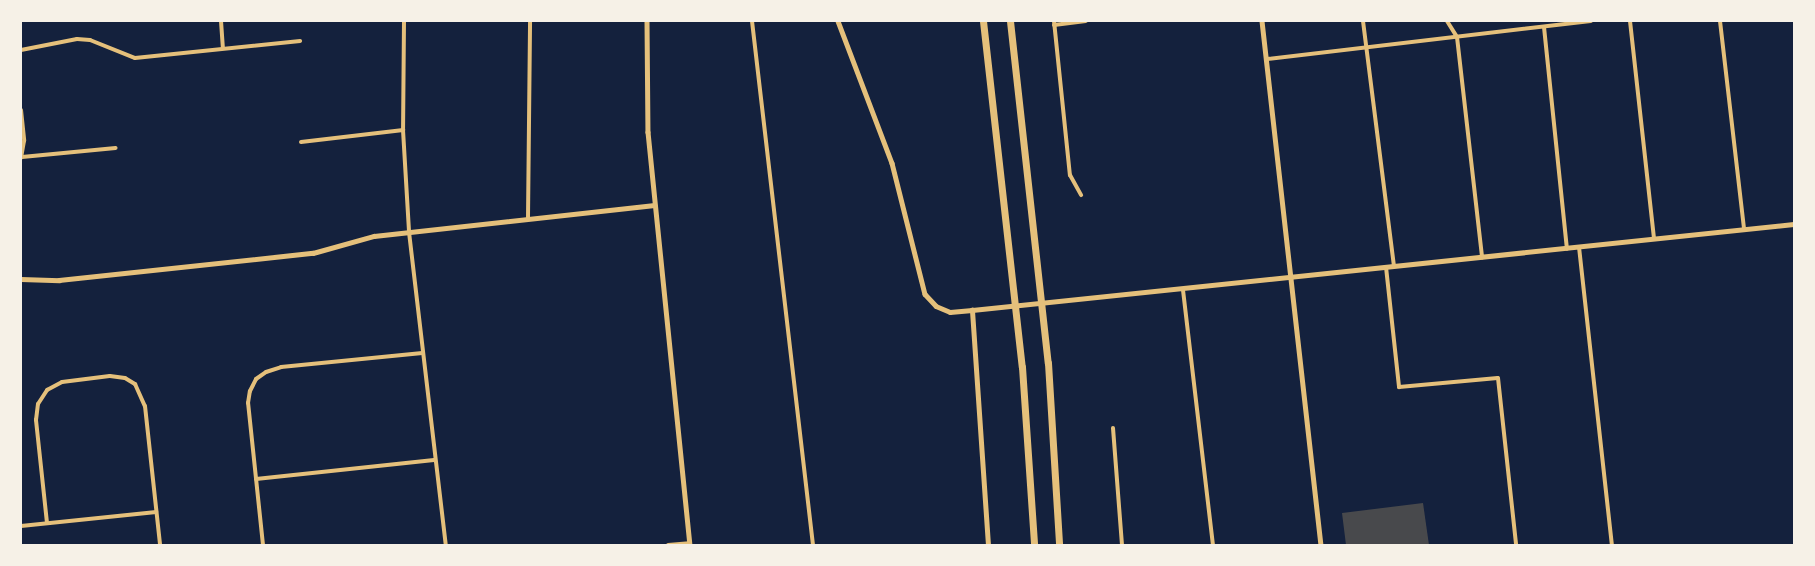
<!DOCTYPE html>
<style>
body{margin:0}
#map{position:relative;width:1815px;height:566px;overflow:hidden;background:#14213d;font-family:"IBM Plex Sans",sans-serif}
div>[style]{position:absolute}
.building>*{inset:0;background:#48494c}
.minor>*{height:4px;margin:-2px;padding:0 2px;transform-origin:2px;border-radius:2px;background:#e5c07b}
.tertiary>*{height:4.5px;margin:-2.25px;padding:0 2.25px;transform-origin:2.25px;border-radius:2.25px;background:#e5c07b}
.secondary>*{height:5px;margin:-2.5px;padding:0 2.5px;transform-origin:2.5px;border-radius:2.5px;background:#e5c07b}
.motorway>*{height:7px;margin:-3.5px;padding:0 3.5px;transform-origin:3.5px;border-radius:3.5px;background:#e5c07b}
span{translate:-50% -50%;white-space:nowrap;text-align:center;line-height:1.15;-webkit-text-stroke:5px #f6f1e7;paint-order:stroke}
.frame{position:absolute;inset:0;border:22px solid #f6f1e7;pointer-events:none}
</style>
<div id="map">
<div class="building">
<div style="clip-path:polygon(1423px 503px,1429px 545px,1346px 545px,1342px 513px)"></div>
</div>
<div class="minor">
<div style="left:221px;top:21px;width:27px;rotate:86deg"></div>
<div style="left:404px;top:21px;width:109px;rotate:90.5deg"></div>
<div style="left:403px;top:130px;width:102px;rotate:86.6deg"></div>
<div style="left:409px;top:232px;width:315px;rotate:83.3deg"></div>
<div style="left:752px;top:21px;width:528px;rotate:83.36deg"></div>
<div style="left:1054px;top:21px;width:155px;rotate:84.1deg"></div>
<div style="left:1070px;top:175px;width:23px;rotate:61deg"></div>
<div style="left:1363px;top:21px;width:247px;rotate:82.8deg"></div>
<div style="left:1447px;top:21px;width:19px;rotate:58deg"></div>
<div style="left:1457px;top:37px;width:222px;rotate:83.5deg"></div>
<div style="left:1630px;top:21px;width:219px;rotate:83.7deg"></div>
<div style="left:1720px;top:21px;width:209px;rotate:83.4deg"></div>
<div style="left:1054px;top:25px;width:32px;rotate:-7deg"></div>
<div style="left:1544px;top:27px;width:223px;rotate:84.1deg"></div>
<div style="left:21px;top:50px;width:57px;rotate:-11.1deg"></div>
<div style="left:77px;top:39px;width:13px;rotate:4deg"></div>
<div style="left:90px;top:40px;width:48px;rotate:21.8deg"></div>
<div style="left:135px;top:58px;width:166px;rotate:-5.9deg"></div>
<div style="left:1267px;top:59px;width:326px;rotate:-6.7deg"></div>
<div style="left:21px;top:110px;width:31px;rotate:84deg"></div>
<div style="left:24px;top:141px;width:17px;rotate:100deg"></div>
<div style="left:301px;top:142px;width:103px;rotate:-6.7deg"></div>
<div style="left:22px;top:157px;width:94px;rotate:-5.5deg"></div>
<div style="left:528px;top:218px;width:197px;rotate:-89.4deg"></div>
<div style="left:1579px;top:247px;width:300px;rotate:83.7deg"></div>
<div style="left:1386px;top:267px;width:121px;rotate:83.8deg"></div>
<div style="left:1399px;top:387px;width:99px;rotate:-5.2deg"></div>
<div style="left:1498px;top:378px;width:168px;rotate:83.8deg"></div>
<div style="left:1183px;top:290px;width:257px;rotate:83.3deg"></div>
<div style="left:1113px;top:428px;width:117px;rotate:85.6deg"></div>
<div style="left:256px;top:479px;width:179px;rotate:-6.1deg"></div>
<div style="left:47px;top:523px;width:104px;rotate:-96.1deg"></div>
<div style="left:36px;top:420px;width:16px;rotate:-83deg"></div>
<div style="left:38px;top:404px;width:17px;rotate:-57deg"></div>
<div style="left:47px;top:390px;width:17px;rotate:-28deg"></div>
<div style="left:62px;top:382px;width:48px;rotate:-7.1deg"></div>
<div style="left:110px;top:376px;width:15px;rotate:8deg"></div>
<div style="left:125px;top:378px;width:12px;rotate:31deg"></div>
<div style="left:135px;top:384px;width:24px;rotate:66deg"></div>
<div style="left:145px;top:406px;width:140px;rotate:83.8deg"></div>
<div style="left:21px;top:526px;width:136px;rotate:-5.9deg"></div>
<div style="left:263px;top:545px;width:143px;rotate:-96deg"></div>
<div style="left:248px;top:403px;width:12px;rotate:-81deg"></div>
<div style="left:250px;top:391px;width:13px;rotate:-63deg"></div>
<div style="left:256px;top:379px;width:12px;rotate:-35deg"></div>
<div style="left:266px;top:372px;width:16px;rotate:-18deg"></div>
<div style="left:281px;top:367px;width:142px;rotate:-5.7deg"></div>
<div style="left:668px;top:545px;width:21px;rotate:-5deg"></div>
</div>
<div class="tertiary">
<div style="left:647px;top:21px;width:111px;rotate:89.5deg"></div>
<div style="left:648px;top:132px;width:415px;rotate:84.2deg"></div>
<div style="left:838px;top:21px;width:152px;rotate:69.2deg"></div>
<div style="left:892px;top:163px;width:135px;rotate:75.9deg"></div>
<div style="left:925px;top:294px;width:16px;rotate:47deg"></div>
<div style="left:936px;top:306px;width:15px;rotate:23deg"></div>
<div style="left:950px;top:312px;width:22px;rotate:-5deg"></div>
<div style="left:1262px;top:21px;width:527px;rotate:83.58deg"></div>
<div style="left:21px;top:279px;width:38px;rotate:2deg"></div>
<div style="left:59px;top:280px;width:255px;rotate:-6.1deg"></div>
<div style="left:313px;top:253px;width:63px;rotate:-15.6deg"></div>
<div style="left:374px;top:236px;width:282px;rotate:-6.3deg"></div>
</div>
<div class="secondary">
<div style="left:988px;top:545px;width:236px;rotate:-93.9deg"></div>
<div style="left:972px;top:310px;width:826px;rotate:-5.97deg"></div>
</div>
<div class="motorway">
<div style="left:983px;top:21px;width:348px;rotate:83.6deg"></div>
<div style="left:1022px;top:367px;width:178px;rotate:86.1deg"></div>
<div style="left:1010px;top:21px;width:344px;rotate:83.7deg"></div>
<div style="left:1048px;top:363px;width:182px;rotate:86.5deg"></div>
</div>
<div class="frame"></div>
</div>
